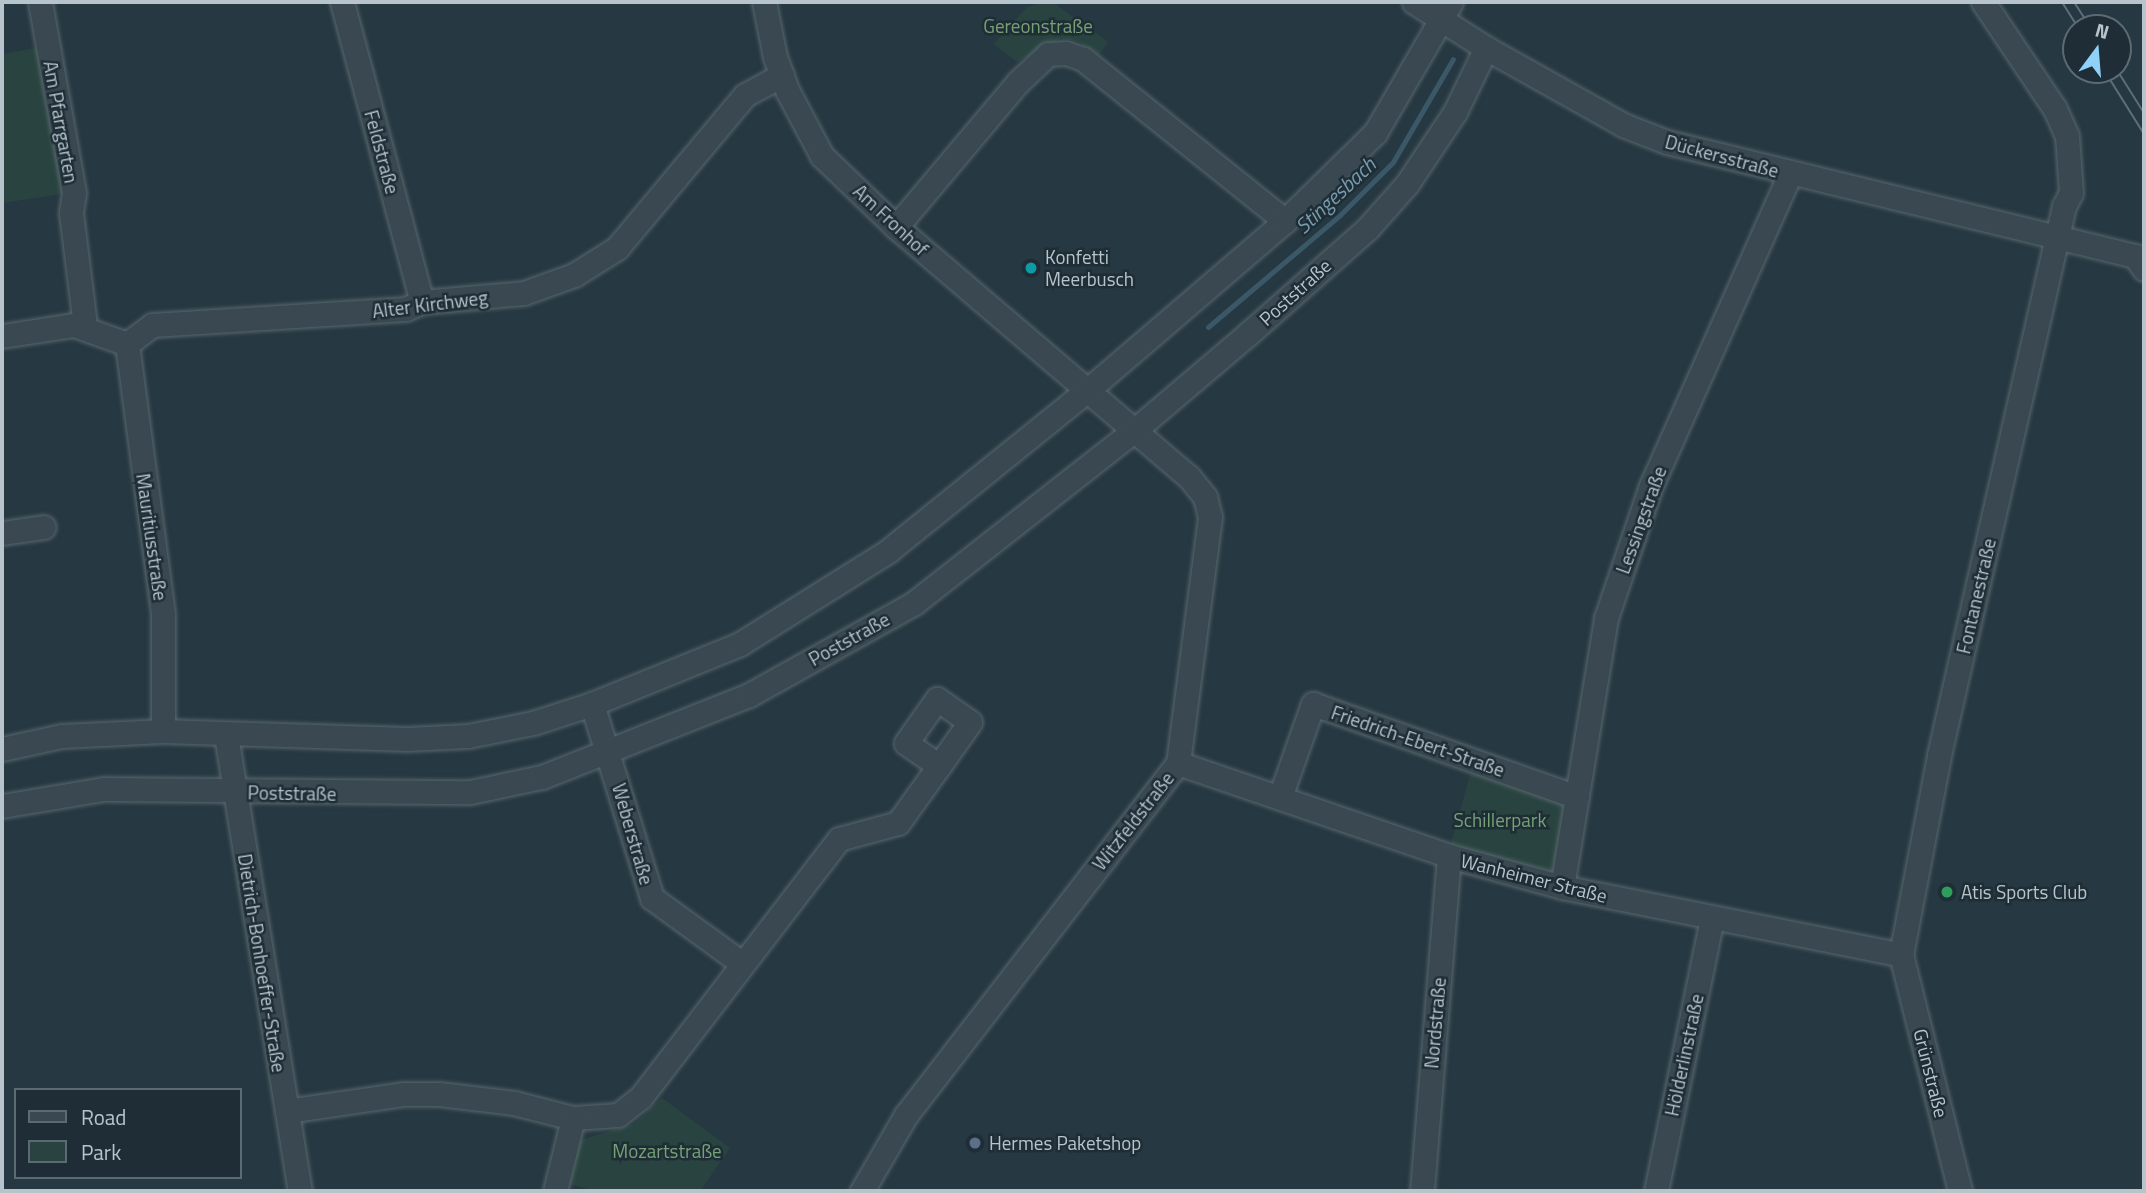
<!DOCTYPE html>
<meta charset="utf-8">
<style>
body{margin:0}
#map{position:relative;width:2146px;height:1193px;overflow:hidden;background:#263841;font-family:"Titillium Web",sans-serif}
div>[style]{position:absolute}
.green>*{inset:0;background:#294440}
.stream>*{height:5px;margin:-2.5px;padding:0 2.5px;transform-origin:2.5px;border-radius:2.5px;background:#3a5868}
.roads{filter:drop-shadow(0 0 2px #58676e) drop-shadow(0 0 2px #58676e)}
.minor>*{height:23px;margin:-11.5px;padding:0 11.5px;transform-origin:11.5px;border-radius:11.5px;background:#3a4951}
.tram>*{height:2px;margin:-1px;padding:0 1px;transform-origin:1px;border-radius:1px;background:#5c6e78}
.dots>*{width:19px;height:19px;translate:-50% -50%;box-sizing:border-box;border:4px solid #1f2e36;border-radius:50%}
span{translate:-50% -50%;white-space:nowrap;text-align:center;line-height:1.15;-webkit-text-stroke:5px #1f2e36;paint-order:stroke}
.park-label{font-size:19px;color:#76a175}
.street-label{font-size:19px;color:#b7c4cb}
.poi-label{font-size:19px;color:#b7c4cb}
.left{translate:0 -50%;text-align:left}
.water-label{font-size:21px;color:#789cae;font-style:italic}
.frame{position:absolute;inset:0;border:4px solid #b7c4cb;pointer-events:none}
.legend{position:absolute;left:14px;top:1088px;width:228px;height:91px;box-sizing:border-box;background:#1f2e36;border:2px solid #5c6a72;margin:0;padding:9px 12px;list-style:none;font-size:21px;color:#b7c4cb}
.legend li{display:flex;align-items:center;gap:14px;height:35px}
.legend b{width:35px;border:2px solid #5c6a72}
.north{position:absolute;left:2062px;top:14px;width:70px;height:70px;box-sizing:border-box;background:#1f2e36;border:2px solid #5c6a72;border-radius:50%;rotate:16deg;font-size:19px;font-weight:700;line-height:28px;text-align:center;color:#b7c4cb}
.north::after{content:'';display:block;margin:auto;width:24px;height:32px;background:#90d1f8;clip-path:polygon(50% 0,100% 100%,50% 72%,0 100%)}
</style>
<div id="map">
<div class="green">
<div style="clip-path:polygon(1044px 2px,1052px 2px,1108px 42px,1099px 55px,1078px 41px,1060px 39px,1017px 62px,994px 44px,1027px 7px)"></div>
<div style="clip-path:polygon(42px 47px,69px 193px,2px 203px,2px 54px)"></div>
<div style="clip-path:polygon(1472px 767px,1569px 801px,1556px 876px,1450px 847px)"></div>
<div style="clip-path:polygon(662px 1098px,730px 1148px,700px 1191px,596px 1191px,565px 1183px,577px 1141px,634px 1124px)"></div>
</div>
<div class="stream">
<div style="left:1208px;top:327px;width:173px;rotate:-40.3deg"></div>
<div style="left:1340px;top:215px;width:75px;rotate:-45deg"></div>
<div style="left:1393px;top:162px;width:119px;rotate:-59.8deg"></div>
</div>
<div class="roads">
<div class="minor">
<div style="left:40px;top:2px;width:194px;rotate:79.9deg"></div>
<div style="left:74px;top:193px;width:20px;rotate:99deg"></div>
<div style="left:71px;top:213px;width:114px;rotate:82.9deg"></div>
<div style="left:342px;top:2px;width:310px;rotate:75.1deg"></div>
<div style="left:764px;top:2px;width:56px;rotate:78.7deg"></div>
<div style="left:775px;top:57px;width:37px;rotate:70deg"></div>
<div style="left:788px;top:92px;width:72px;rotate:62deg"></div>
<div style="left:822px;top:156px;width:103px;rotate:43.8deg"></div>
<div style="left:896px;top:227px;width:385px;rotate:40.5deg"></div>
<div style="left:1189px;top:477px;width:26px;rotate:51deg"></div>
<div style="left:1205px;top:497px;width:21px;rotate:76deg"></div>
<div style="left:1210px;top:517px;width:248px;rotate:97.4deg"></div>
<div style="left:1178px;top:763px;width:445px;rotate:127.7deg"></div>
<div style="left:906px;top:1115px;width:88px;rotate:120.1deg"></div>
<div style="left:1414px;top:2px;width:85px;rotate:32.6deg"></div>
<div style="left:1486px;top:48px;width:157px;rotate:29.3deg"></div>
<div style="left:1623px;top:125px;width:47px;rotate:21.1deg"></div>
<div style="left:1667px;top:142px;width:482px;rotate:13.7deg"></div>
<div style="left:2135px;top:256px;width:16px;rotate:55deg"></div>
<div style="left:896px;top:227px;width:189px;rotate:-49.9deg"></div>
<div style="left:1018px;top:82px;width:41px;rotate:-43deg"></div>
<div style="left:1048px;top:54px;width:18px;rotate:-3deg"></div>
<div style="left:1066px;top:53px;width:18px;rotate:19deg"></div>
<div style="left:1083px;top:59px;width:259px;rotate:38.7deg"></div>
<div style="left:2px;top:336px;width:73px;rotate:-8.7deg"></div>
<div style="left:74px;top:325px;width:56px;rotate:19.7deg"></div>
<div style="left:127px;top:344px;width:31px;rotate:-37deg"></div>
<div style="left:152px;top:325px;width:254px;rotate:-3.6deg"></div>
<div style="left:405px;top:309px;width:18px;rotate:-22deg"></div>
<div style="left:422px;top:302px;width:102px;rotate:-5deg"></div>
<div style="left:524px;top:293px;width:53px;rotate:-19.8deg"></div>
<div style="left:574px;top:275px;width:51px;rotate:-32.1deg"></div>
<div style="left:617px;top:248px;width:199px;rotate:-50.1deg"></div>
<div style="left:745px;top:95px;width:42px;rotate:-28.4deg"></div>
<div style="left:127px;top:344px;width:273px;rotate:82.4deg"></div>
<div style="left:163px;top:615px;width:116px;rotate:90deg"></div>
<div style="left:2px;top:533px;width:42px;rotate:-8.1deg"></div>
<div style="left:592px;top:704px;width:203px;rotate:72.8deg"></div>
<div style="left:652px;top:898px;width:112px;rotate:36deg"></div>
<div style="left:226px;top:735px;width:462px;rotate:80.8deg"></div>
<div style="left:2px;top:749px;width:61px;rotate:-12.2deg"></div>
<div style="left:62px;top:736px;width:101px;rotate:-2.8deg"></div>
<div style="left:163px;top:731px;width:244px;rotate:1.9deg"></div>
<div style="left:407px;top:739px;width:61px;rotate:-2.8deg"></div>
<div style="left:468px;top:736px;width:66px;rotate:-11.3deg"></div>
<div style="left:533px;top:723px;width:62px;rotate:-17.9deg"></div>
<div style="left:592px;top:704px;width:160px;rotate:-22.1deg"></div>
<div style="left:740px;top:644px;width:175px;rotate:-32.1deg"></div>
<div style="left:888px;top:551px;width:258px;rotate:-38.9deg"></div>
<div style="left:1089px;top:389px;width:258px;rotate:-40.6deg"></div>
<div style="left:1285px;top:221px;width:126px;rotate:-44.4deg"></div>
<div style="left:1375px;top:133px;width:151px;rotate:-59.9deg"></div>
<div style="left:1178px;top:763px;width:287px;rotate:18.9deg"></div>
<div style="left:1449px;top:856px;width:117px;rotate:15.3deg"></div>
<div style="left:1562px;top:887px;width:346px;rotate:11.3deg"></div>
<div style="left:1280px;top:797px;width:99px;rotate:-70.5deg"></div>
<div style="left:1313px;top:704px;width:280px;rotate:19.4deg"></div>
<div style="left:2px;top:806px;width:103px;rotate:-9.5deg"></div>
<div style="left:104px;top:789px;width:366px;rotate:0.5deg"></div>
<div style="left:470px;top:792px;width:74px;rotate:-11.8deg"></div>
<div style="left:542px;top:777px;width:223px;rotate:-21.6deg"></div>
<div style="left:749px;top:695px;width:189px;rotate:-29.1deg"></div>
<div style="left:914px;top:603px;width:282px;rotate:-38.1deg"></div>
<div style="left:1136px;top:429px;width:148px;rotate:-40.3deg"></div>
<div style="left:1249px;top:333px;width:157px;rotate:-41.4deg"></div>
<div style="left:1367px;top:229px;width:60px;rotate:-48.4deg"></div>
<div style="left:1407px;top:184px;width:87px;rotate:-56.3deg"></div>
<div style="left:1455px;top:112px;width:71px;rotate:-64.2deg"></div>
<div style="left:1562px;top:887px;width:273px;rotate:-80.7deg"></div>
<div style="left:1606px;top:618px;width:139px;rotate:-71.2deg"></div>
<div style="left:1651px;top:486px;width:342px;rotate:-66deg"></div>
<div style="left:287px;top:1111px;width:117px;rotate:-8.3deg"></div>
<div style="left:403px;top:1094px;width:36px"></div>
<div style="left:439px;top:1094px;width:76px;rotate:6.8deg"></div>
<div style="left:514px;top:1103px;width:61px;rotate:14.3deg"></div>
<div style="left:573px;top:1118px;width:45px;rotate:-3.8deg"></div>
<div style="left:618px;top:1115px;width:29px;rotate:-38deg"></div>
<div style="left:641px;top:1097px;width:325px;rotate:-52.5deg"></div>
<div style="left:839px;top:839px;width:61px;rotate:-15.2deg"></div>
<div style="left:898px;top:823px;width:70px;rotate:-54.3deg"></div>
<div style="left:939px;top:766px;width:40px;rotate:-145.1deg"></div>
<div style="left:906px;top:743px;width:54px;rotate:-54.8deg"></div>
<div style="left:937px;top:699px;width:40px;rotate:34.9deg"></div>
<div style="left:970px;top:722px;width:54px;rotate:125.2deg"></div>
<div style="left:555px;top:1191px;width:75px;rotate:-76.1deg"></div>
<div style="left:1422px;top:1191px;width:336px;rotate:-85.4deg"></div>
<div style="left:1656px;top:1191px;width:279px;rotate:-78.4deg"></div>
<div style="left:1960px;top:1191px;width:243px;rotate:-104deg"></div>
<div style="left:1901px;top:955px;width:204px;rotate:-79.2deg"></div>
<div style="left:1939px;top:755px;width:563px;rotate:-77.17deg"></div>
<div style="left:2064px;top:206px;width:15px;rotate:-62deg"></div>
<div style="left:2071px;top:193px;width:57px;rotate:-94deg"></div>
<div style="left:2067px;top:136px;width:30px;rotate:-114deg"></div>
<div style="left:2055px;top:109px;width:129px;rotate:-123.9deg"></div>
</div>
</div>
<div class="tram">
<div style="left:2062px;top:2px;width:31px;rotate:58deg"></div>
<div style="left:2074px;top:2px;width:31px;rotate:57deg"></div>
<div style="left:2104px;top:70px;width:75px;rotate:58deg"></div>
<div style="left:2117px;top:70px;width:51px;rotate:57.9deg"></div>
</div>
<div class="dots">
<div style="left:1031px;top:268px;background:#0f9aa8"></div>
<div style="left:1947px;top:892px;background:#2e9e5b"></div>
<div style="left:975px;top:1143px;background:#5c6f8a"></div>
</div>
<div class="park-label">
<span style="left:1038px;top:26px">Gereonstraße</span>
<span style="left:1500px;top:820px">Schillerpark</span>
<span style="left:667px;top:1151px">Mozartstraße</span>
</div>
<div class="street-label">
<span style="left:61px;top:122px;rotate:80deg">Am Pfarrgarten</span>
<span style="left:382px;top:152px;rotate:75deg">Feldstraße</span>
<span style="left:1722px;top:156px;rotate:15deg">Dückersstraße</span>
<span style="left:891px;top:220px;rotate:43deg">Am Fronhof</span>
<span style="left:1295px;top:292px;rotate:-42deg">Poststraße</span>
<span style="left:430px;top:304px;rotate:-7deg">Alter Kirchweg</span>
<span style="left:1641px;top:520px;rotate:-70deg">Lessingstraße</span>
<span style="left:152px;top:537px;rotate:82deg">Mauritiusstraße</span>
<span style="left:1976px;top:596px;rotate:-77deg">Fontanestraße</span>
<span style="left:849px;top:639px;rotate:-29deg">Poststraße</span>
<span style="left:1418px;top:741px;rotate:19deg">Friedrich-Ebert-Straße</span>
<span style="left:292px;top:793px;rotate:1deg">Poststraße</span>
<span style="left:1133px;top:821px;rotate:-52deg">Witzfeldstraße</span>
<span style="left:633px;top:834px;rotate:74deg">Weberstraße</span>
<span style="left:1534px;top:878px;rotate:14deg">Wanheimer Straße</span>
<span style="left:262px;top:963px;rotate:81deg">Dietrich-Bonhoeffer-Straße</span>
<span style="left:1435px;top:1023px;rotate:-85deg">Nordstraße</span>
<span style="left:1684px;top:1055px;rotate:-78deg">Hölderlinstraße</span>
<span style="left:1931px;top:1073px;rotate:76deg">Grünstraße</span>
</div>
<div class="poi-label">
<span class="left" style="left:1045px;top:268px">Konfetti<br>Meerbusch</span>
<span class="left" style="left:1961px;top:892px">Atis Sports Club</span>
<span class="left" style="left:989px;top:1143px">Hermes Paketshop</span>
</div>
<div class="water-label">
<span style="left:1335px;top:195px;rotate:-43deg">Stingesbach</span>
</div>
<div class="frame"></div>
<ul class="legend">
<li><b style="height:9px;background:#3a4951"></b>Road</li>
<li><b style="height:19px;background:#294440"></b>Park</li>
</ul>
<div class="north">N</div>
</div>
